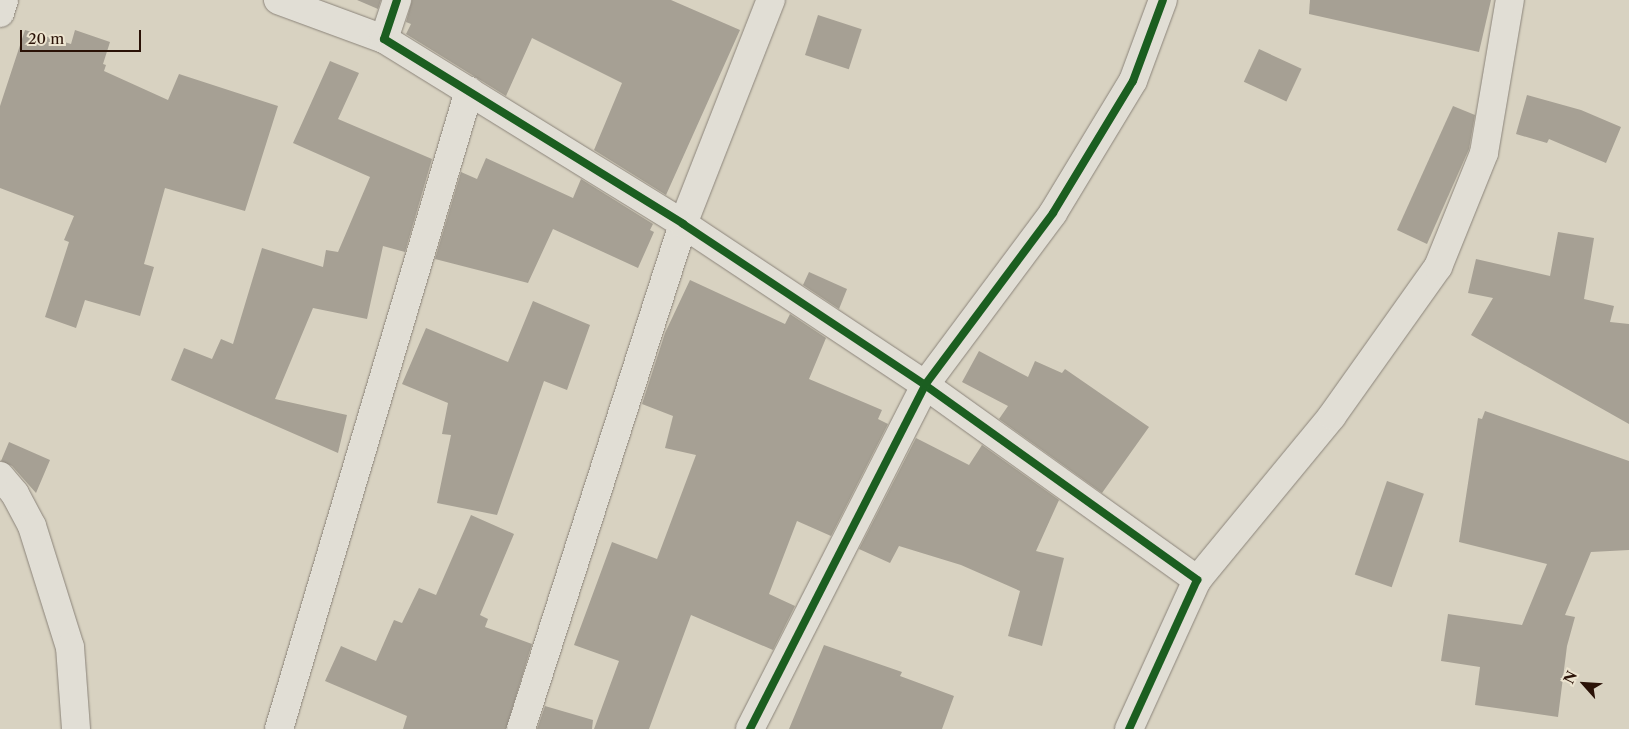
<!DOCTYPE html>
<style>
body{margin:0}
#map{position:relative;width:1629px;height:729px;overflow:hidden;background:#d8d2c1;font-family:"Libre Caslon Text",serif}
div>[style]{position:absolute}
.building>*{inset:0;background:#a6a094;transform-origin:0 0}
.roads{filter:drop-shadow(0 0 1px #8b847a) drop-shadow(0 0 1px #8b847a)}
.street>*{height:28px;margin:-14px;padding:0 14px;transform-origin:14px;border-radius:14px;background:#e1ded5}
.cycleway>*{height:8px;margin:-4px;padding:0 4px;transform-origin:4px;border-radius:4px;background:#1b5e20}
span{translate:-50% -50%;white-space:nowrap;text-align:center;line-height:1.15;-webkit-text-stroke:4px #ece4d0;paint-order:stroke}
.north{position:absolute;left:1559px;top:659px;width:50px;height:50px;-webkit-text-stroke:4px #ece4d0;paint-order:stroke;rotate:296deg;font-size:14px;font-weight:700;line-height:20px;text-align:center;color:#2a1207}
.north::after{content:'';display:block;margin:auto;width:18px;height:22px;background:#2a1207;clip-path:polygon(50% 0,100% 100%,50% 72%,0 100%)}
.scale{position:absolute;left:20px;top:30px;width:121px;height:22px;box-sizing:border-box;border:2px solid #2a1207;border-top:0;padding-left:6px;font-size:15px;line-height:18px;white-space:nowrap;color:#2a1207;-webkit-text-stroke:4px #ece4d0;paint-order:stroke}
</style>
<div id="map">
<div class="building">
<div style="clip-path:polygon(357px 0,381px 0,378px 9px)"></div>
<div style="clip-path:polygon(412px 0,671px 0,740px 30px,666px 195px,594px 150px,622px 83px,532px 38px,506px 96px,406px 34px,411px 24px,406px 22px)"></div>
<div style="clip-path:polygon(1310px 0,1491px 0,1479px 52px,1309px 14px)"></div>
<div style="left:818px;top:15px;width:46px;height:42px;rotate:18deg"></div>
<div style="clip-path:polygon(25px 30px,71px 44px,75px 30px,110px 42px,103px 64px,106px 65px,104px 71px,168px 100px,179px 74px,278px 106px,245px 211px,165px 188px,144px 264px,154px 267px,140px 316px,85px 300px,76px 328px,45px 317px,69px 242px,64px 240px,74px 216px,0 188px,0 106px)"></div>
<div style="left:1259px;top:49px;width:47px;height:36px;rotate:25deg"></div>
<div style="clip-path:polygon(330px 61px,359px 73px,338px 119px,432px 159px,405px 252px,383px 246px,367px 319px,313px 308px,275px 399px,347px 415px,338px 453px,171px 380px,184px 348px,212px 359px,221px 339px,233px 344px,262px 248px,323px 267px,326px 250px,338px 252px,370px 177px,293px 143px)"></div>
<div style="clip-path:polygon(1527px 95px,1581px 110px,1621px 127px,1606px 163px,1549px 139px,1547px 143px,1516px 134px)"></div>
<div style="clip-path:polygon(1453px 106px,1475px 115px,1469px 149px,1427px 244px,1397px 230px)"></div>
<div style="clip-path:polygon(486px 158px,573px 198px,581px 179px,653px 224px,650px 230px,654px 232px,638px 268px,553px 229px,528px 283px,435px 259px,461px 172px,477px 179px)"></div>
<div style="clip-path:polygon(1558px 232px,1594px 238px,1584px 299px,1614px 306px,1610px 322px,1629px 324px,1629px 424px,1471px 335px,1493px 298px,1468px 293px,1476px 259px,1550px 276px)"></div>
<div style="clip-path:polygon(809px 272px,847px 289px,839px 309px,803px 285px)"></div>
<div style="clip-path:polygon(690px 280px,785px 324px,790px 314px,826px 338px,809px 379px,882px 410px,878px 419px,888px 424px,831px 536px,797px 521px,769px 594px,795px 606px,773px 650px,691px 615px,649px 729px,594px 729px,619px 661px,574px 645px,612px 542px,657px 559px,696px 455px,665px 448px,673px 416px,642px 404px,665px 333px)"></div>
<div style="clip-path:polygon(533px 301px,590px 325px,567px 390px,544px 381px,497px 515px,437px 503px,451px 435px,442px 434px,448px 403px,402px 384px,426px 328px,508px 362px)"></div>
<div style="clip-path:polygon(979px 351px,1028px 377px,1035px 361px,1062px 373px,1065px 369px,1149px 427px,1102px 493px,999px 419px,1008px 406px,962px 382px)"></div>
<div style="clip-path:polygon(1485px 411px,1629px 461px,1629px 550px,1591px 552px,1565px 615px,1575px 617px,1567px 646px,1558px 717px,1475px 705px,1480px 667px,1441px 661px,1448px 614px,1522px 625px,1547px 564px,1459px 542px,1478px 418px,1482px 419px)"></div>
<div style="clip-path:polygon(916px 438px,969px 465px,982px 445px,1059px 500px,1036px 551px,1064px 558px,1042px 646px,1008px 636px,1020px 591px,961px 565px,899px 546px,890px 563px,859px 549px)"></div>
<div style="clip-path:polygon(9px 442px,50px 460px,36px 493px,12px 466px,1px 461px)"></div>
<div style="left:1387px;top:481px;width:39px;height:99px;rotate:19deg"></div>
<div style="clip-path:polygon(471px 515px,514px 534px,480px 615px,488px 619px,485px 627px,532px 644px,506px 729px,403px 729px,407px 716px,325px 681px,341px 646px,376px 661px,394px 620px,402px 623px,419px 588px,436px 595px)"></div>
<div style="clip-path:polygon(824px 645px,902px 672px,900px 676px,954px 696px,942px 729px,789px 729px)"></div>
<div style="clip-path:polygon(545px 706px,593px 720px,592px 729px,537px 729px)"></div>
</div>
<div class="roads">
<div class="street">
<div style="left:278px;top:0;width:113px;rotate:20.2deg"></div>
<div style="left:397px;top:0;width:41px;rotate:108.4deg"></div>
<div style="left:384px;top:39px;width:352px;rotate:31.7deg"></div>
<div style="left:683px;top:224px;width:291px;rotate:33.6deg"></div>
<div style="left:925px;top:385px;width:335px;rotate:35.6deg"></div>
<div style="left:1197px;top:580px;width:164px;rotate:114.5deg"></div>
<div style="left:0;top:13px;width:14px;rotate:-73deg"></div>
<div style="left:0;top:476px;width:23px;rotate:50deg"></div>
<div style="left:15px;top:494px;width:36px;rotate:62deg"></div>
<div style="left:32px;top:526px;width:127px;rotate:72.6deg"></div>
<div style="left:70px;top:647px;width:82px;rotate:85.8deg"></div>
<div style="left:1197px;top:580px;width:212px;rotate:-50.5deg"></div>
<div style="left:1332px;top:416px;width:183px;rotate:-54.6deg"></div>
<div style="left:1438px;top:267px;width:123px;rotate:-68deg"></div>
<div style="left:1484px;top:153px;width:155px;rotate:-80.4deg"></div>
<div style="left:279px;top:729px;width:666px;rotate:-73.42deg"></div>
<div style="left:521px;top:729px;width:530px;rotate:-72.21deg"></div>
<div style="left:683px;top:224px;width:241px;rotate:-68.6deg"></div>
<div style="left:750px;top:729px;width:386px;rotate:-63deg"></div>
<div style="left:925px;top:385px;width:214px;rotate:-53.3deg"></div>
<div style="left:1053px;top:213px;width:154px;rotate:-58.8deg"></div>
<div style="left:1133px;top:81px;width:86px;rotate:-69.7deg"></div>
</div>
</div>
<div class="cycleway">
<div style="left:397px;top:0;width:41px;rotate:108.4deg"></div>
<div style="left:384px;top:39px;width:352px;rotate:31.7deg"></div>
<div style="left:683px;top:224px;width:291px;rotate:33.6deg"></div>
<div style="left:925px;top:385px;width:335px;rotate:35.6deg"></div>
<div style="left:1197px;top:580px;width:164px;rotate:114.5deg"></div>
<div style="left:750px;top:729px;width:386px;rotate:-63deg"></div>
<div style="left:925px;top:385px;width:214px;rotate:-53.3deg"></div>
<div style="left:1053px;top:213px;width:154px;rotate:-58.8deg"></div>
<div style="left:1133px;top:81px;width:86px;rotate:-69.7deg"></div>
</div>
<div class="north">N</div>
<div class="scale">20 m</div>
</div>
